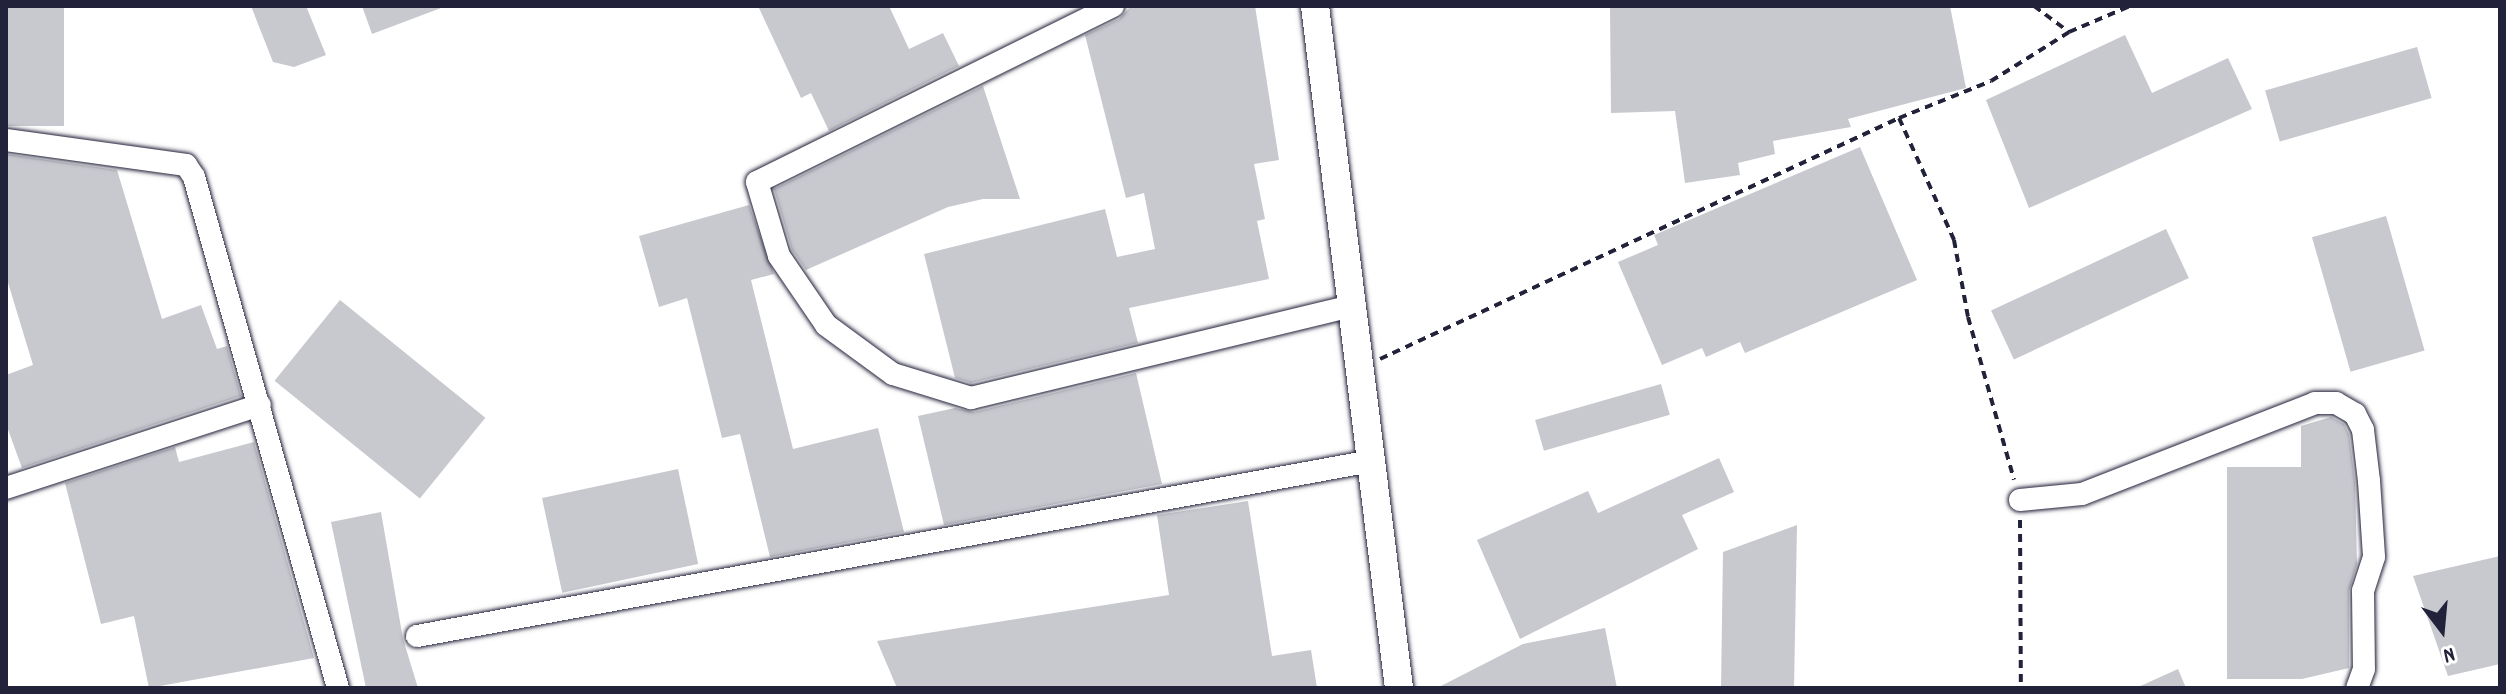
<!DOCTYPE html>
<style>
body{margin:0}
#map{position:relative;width:2506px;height:694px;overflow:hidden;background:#fff;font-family:Dekko,sans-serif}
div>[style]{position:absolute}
.building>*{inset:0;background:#c8c8cf;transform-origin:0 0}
.path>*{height:4px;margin-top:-2px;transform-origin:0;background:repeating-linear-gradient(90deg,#22223b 0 8px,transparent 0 14px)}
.roads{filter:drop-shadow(0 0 2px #22223b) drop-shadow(0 0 2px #22223b)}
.minor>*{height:22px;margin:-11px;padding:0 11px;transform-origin:11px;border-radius:11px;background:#fff}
.tertiary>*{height:28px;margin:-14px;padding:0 14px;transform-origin:14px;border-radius:14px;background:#fff}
span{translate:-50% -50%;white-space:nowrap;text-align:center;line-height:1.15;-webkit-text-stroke:6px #fff;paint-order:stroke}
.frame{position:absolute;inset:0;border:8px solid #22223b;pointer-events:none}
.north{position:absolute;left:2402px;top:590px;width:80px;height:80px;-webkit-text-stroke:6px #fff;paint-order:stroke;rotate:164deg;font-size:22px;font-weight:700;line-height:32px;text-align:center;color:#22223b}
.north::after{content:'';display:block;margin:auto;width:28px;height:36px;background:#22223b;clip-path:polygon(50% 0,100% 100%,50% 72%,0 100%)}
</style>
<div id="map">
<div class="building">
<div style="left:6px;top:6px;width:58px;height:120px"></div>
<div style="clip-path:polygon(251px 6px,306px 6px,326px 55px,294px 67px,273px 62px)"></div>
<div style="clip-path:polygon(362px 6px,441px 6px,441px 8px,372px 34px)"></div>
<div style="clip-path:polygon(758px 6px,889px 6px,909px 49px,943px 33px,959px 66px,829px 131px,811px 93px,801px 98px)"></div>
<div style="clip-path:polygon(1131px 6px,1255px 6px,1279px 160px,1254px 164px,1265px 219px,1257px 221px,1269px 279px,1129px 308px,1138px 343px,971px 383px,955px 378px,924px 254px,1105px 209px,1117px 257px,1155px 249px,1144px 193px,1126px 198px,1085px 35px,1119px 19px)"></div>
<div style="clip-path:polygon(1610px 6px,1950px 6px,1966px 88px,1848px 119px,1851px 127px,1773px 141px,1775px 154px,1738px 163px,1740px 175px,1685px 183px,1675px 111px,1611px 113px)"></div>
<div style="clip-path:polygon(2125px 35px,2152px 93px,2228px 58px,2252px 109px,2029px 208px,1986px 100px)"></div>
<div style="left:2417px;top:47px;width:53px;height:158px;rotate:74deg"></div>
<div style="clip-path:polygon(983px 86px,1020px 199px,983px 199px,948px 207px,806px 270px,792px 250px,774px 189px)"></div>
<div style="clip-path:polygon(1860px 147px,1917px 280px,1745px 353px,1740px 342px,1706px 357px,1702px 348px,1662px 365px,1618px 262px,1658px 245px,1654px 235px)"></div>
<div style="clip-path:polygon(6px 154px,117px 170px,162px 319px,201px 305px,217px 349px,227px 346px,241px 396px,22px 468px,6px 424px,6px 375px,33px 365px,6px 276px)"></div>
<div style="clip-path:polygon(749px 205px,774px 274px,751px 280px,793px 449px,878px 428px,904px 532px,770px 557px,740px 434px,722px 438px,687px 298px,659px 307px,639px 236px)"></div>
<div style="left:2386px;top:216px;width:140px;height:77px;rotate:74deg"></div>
<div style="left:2166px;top:229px;width:54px;height:193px;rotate:65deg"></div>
<div style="left:340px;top:300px;width:187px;height:104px;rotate:39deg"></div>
<div style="clip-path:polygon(1136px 373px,1162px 484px,944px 525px,918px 416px,955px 408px,974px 412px)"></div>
<div style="left:1661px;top:384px;width:32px;height:131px;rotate:74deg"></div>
<div style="clip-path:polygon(2331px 417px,2344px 424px,2349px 434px,2355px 482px,2357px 564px,2349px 591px,2349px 668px,2302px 679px,2227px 679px,2227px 467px,2301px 467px,2301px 426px)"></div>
<div style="clip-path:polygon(254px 442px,314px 658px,149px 688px,134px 616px,101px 624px,65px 483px,175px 447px,179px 462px)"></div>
<div style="clip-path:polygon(1719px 458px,1734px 492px,1682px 515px,1698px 549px,1520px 639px,1477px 540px,1588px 491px,1598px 513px)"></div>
<div style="left:678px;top:469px;width:97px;height:139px;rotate:78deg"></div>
<div style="clip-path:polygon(1248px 501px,1272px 656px,1311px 650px,1317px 688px,897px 688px,877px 641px,1169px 595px,1157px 515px)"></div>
<div style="clip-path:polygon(381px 512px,403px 639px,418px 688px,366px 688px,331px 522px)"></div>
<div style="clip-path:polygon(1797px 525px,1794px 688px,1721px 688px,1723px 552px)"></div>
<div style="clip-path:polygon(2500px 556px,2500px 664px,2448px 676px,2413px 576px)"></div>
<div style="clip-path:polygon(1605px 628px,1617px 688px,1437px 688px,1523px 644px)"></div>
<div style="clip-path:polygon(2178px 669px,2186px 688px,2136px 688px)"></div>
</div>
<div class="path">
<div style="left:2034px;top:6px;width:44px;rotate:36.6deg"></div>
<div style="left:1899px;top:118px;width:134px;rotate:65.7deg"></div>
<div style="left:1954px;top:240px;width:78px;rotate:79.7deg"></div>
<div style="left:1968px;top:317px;width:169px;rotate:74.2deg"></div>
<div style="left:1380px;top:359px;width:572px;rotate:-24.91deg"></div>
<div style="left:1899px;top:118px;width:99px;rotate:-21.9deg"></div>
<div style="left:1991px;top:81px;width:92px;rotate:-32.1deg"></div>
<div style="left:2069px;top:32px;width:66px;rotate:-23.1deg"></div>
<div style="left:2020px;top:520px;width:168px;rotate:89.7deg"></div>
</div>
<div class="roads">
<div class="minor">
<div style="left:1113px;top:6px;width:397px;rotate:153.7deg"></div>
<div style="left:757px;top:182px;width:77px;rotate:73.4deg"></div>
<div style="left:779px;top:256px;width:83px;rotate:55.7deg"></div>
<div style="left:826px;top:325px;width:83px;rotate:36.2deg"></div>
<div style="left:893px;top:374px;width:82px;rotate:17.1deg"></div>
<div style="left:971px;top:398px;width:392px;rotate:-13.6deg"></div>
<div style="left:6px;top:140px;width:182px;rotate:7.9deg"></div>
<div style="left:186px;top:165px;width:14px;rotate:56deg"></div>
<div style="left:194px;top:177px;width:531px;rotate:74.26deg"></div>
<div style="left:6px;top:488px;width:267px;rotate:-18.1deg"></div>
<div style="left:2020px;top:500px;width:62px;rotate:-5.5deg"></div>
<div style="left:2082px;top:494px;width:250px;rotate:-21.3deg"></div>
<div style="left:2315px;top:403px;width:21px"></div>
<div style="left:2336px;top:403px;width:22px;rotate:30deg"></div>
<div style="left:2355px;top:414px;width:18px;rotate:63deg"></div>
<div style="left:2363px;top:430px;width:51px;rotate:83.3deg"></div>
<div style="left:2369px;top:481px;width:76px;rotate:86.2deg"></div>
<div style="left:2374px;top:557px;width:36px;rotate:108deg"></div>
<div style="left:2363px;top:591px;width:78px;rotate:89.3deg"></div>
<div style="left:2364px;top:669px;width:20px;rotate:110deg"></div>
<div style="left:417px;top:636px;width:970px;rotate:-10.39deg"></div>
</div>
<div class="tertiary">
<div style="left:1315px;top:6px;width:687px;rotate:82.98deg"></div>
</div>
</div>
<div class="frame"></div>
<div class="north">N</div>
</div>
